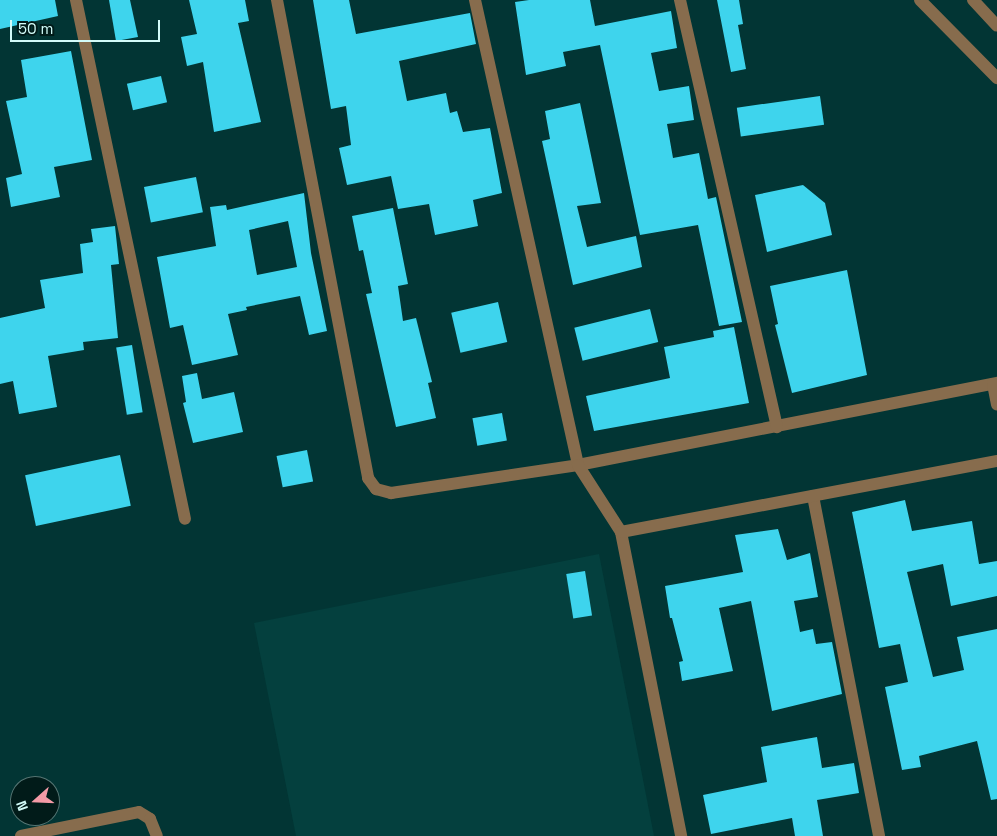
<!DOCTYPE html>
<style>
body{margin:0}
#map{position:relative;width:997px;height:836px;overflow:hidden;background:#023534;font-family:"Space Grotesk",sans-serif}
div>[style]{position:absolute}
.built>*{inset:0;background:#04403e}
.building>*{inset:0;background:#3ed4ed;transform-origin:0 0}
.minor>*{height:12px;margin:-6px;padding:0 6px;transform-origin:6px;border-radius:6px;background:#876c4d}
span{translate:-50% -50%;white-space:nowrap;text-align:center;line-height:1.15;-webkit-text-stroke:5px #011b19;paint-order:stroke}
.north{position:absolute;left:10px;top:776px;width:50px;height:50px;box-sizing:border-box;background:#011b19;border:1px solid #557573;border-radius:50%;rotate:250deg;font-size:14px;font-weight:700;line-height:20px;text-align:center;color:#d3fcf9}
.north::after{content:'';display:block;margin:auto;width:18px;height:22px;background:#f49aa6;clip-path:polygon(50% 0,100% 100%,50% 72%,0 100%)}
.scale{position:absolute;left:10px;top:20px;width:150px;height:22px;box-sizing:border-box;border:2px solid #d3fcf9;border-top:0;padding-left:6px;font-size:15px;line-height:18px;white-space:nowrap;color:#d3fcf9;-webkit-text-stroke:4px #011b19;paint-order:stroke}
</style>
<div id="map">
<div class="built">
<div style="clip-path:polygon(599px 554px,654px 836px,296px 836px,254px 623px)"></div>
</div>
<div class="building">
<div style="clip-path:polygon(0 0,55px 0,58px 16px,0 29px)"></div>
<div style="clip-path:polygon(109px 0,130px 0,138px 37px,116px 41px)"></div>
<div style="clip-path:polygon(189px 0,245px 0,249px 21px,238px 23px,261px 122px,214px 132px,203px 62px,187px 66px,181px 37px,197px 34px)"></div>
<div style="clip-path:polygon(313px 0,349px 0,356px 34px,470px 13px,476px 44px,399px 61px,407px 101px,446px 93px,450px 113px,457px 111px,463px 132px,490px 128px,502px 193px,473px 200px,478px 226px,435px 235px,429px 204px,398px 209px,391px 176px,347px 185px,339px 148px,351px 145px,346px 106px,331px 109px)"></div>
<div style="clip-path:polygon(529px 0,590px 0,595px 26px,671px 11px,677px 48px,651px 53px,659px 91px,689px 86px,694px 120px,667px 124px,673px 158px,699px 153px,708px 199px,716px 197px,742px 322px,719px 326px,698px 225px,640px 235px,600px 45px,563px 52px,566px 66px,526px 75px,515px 2px)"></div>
<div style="clip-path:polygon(717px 0,739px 0,743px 24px,738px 25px,746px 69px,731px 72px)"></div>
<div style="clip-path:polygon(71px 51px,92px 160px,54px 167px,60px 197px,11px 207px,6px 178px,22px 174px,6px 101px,27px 97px,21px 60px)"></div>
<div style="left:161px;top:76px;width:27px;height:35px;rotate:77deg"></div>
<div style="left:820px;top:96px;width:29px;height:84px;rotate:82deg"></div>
<div style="clip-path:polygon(580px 103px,601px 203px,577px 206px,587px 247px,636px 236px,642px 267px,573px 285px,542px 141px,550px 139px,545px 111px)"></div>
<div style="left:196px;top:177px;width:36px;height:53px;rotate:79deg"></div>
<div style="clip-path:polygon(803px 185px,825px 203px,832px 235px,767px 252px,755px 195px)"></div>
<div style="clip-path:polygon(evenodd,304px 193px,311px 253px,327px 331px,309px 335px,300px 296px,246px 307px,247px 310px,228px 314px,238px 355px,192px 365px,183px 325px,170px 328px,157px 257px,216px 246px,210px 207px,226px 205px,227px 210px,304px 193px,288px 221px,297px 267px,257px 275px,249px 230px,288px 221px)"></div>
<div style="clip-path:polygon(393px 208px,408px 284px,398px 286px,403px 321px,416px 318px,432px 382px,428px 383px,436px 418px,396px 427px,366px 294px,372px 293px,363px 250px,359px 251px,352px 216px)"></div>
<div style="clip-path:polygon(115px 226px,119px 264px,111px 265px,118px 338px,83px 342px,84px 350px,48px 356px,57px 407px,19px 414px,13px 381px,0 384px,0 318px,45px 308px,40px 280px,83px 273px,80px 244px,93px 242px,91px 229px)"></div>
<div style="clip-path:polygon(847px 270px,867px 375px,792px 393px,775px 325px,778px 324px,770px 286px)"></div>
<div style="left:498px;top:302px;width:41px;height:48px;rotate:77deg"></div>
<div style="left:650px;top:309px;width:34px;height:78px;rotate:76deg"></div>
<div style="clip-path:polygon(734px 327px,749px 403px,594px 431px,586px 396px,670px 378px,664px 347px,714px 337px,713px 331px)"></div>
<div style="left:132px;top:345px;width:68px;height:16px;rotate:81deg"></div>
<div style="clip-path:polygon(197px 373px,202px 399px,234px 392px,243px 432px,193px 443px,183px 403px,186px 402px,182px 376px)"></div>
<div style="left:502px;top:413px;width:28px;height:30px;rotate:80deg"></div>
<div style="left:307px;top:450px;width:32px;height:31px;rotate:79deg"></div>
<div style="left:120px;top:455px;width:52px;height:97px;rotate:78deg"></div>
<div style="clip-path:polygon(905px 500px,912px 531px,972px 521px,979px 564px,997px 561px,997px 596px,951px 606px,943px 564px,907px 572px,933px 677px,964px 670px,957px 637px,997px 629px,997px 799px,991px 800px,977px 741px,919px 756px,921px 767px,902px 770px,885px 687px,908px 682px,900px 644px,879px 648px,852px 512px)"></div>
<div style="clip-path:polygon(778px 529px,787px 560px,810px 553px,818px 597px,794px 601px,800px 632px,813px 629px,816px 644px,832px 642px,842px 694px,772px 711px,751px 601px,719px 608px,733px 671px,682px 681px,679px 662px,683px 661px,672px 618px,670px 618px,665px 586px,743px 572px,735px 535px)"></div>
<div style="left:585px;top:571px;width:45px;height:19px;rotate:81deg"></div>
<div style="clip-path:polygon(817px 737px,822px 768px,854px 763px,859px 793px,817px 800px,823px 836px,795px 836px,792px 818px,711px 834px,703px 795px,767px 782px,761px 747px)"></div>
</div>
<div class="minor">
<div style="left:76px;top:0;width:530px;rotate:78.14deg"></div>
<div style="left:277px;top:0;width:487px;rotate:79.2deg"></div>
<div style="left:368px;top:478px;width:14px;rotate:54deg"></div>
<div style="left:376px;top:489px;width:16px;rotate:15deg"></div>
<div style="left:391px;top:493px;width:189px;rotate:-8.5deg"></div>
<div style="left:578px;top:465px;width:427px;rotate:-11.1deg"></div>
<div style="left:475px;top:0;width:476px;rotate:77.5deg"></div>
<div style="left:578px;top:465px;width:80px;rotate:57.3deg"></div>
<div style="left:621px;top:532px;width:310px;rotate:78.8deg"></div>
<div style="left:680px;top:0;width:438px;rotate:77.2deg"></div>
<div style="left:920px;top:0;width:110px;rotate:45.4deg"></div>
<div style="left:973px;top:0;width:35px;rotate:47deg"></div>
<div style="left:993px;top:384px;width:21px;rotate:79deg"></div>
<div style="left:813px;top:496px;width:346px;rotate:79deg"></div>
<div style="left:621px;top:532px;width:383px;rotate:-10.7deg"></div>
<div style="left:21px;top:836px;width:120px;rotate:-11.5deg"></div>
<div style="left:139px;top:812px;width:13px;rotate:32deg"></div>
<div style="left:150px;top:819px;width:18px;rotate:68deg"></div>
</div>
<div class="north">N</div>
<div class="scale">50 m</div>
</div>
